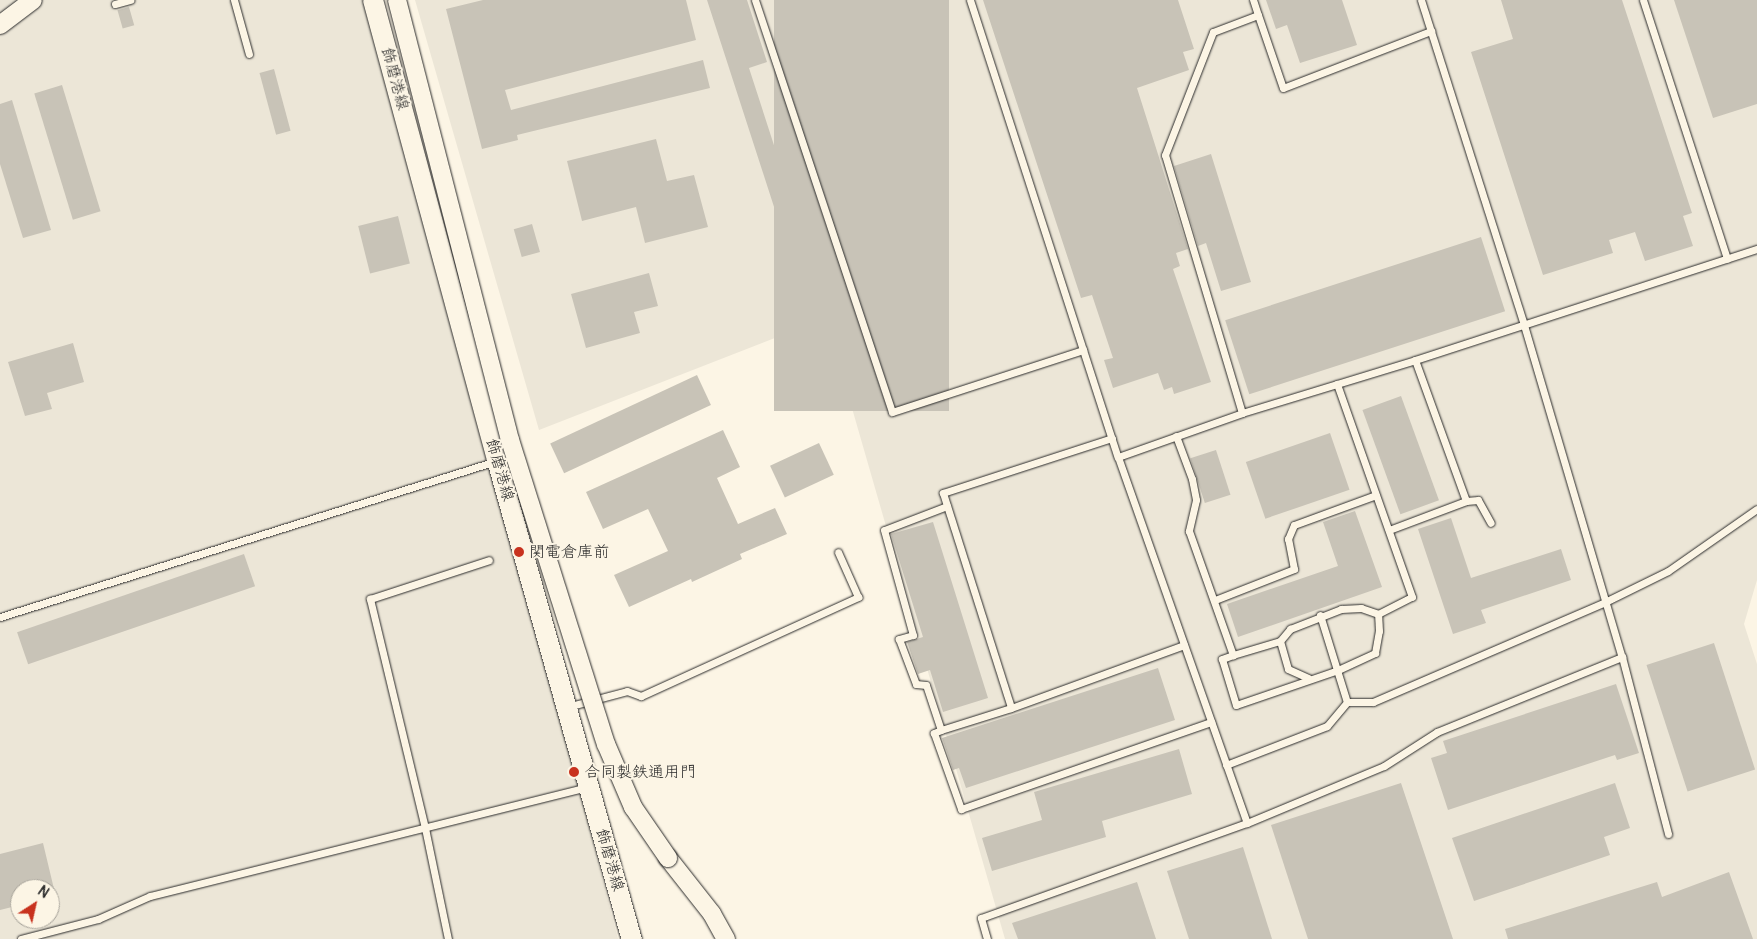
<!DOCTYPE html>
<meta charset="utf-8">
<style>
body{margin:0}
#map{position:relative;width:1757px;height:939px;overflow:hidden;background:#fcf5e5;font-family:Pangolin,"Klee One",sans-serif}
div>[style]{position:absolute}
.built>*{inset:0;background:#ece6d7}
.building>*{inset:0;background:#c8c3b7;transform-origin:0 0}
.roads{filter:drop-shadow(0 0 1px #2b2b2b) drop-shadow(0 0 1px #2b2b2b)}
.service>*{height:7px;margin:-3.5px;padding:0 3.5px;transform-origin:3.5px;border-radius:3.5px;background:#fcf5e5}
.tertiary>*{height:18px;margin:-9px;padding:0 9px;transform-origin:9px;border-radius:9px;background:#fcf5e5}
.secondary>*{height:20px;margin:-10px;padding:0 10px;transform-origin:10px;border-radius:10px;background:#fcf5e5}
.bridges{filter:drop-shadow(0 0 1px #2b2b2b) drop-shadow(0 0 1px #2b2b2b)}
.tertiary-bridge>*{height:18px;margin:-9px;padding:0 9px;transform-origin:9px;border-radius:9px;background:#fcf5e5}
.dots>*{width:14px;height:14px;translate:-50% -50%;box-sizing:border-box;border:2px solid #fcf5e5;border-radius:50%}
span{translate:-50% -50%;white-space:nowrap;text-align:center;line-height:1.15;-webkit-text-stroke:4px #fcf5e5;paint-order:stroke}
.street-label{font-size:16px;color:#2b2b2b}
.poi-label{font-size:16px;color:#2b2b2b}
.left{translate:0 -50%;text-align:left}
.north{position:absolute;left:10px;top:879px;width:50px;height:50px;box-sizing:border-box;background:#fcf5e5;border:1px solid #a8a49b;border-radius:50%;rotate:35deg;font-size:14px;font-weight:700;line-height:20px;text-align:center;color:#2b2b2b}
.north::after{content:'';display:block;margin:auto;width:18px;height:22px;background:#c8321e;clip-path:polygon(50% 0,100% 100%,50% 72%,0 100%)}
</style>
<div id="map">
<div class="built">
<div style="clip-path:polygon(evenodd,0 0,375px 0,618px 939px,0 939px,0 0,20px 889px,50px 889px,50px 919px,20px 919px,20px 889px)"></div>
<div style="clip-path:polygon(415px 0,1757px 0,1757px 580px,1744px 624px,1757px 664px,1757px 939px,1005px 939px,826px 318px,539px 430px)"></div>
</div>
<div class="building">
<div style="clip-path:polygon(483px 0,686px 0,696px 40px,505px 90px,511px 110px,703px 60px,710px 88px,517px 135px,518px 140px,482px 149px,446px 9px)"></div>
<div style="clip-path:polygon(707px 0,747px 0,767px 62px,749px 68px,817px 278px,799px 284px)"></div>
<div style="left:774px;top:0;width:175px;height:411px"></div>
<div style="clip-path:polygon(983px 0,1178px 0,1194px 49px,1183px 52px,1189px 70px,1137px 88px,1188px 249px,1176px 253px,1180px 266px,1173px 269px,1211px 382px,1174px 394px,1172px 387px,1164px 390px,1158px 373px,1113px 388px,1104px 360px,1113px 358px,1092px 295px,1081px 298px)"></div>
<div style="clip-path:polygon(1266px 0,1342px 0,1357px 45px,1300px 63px,1287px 25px,1276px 29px)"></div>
<div style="clip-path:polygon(1501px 0,1622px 0,1692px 213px,1683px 216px,1693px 246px,1645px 261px,1635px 232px,1609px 240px,1613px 253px,1543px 275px,1471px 52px,1513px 39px)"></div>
<div style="clip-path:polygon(1674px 0,1757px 0,1757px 104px,1713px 118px)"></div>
<div style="left:129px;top:7px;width:19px;height:12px;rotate:74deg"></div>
<div style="left:274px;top:69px;width:64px;height:15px;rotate:75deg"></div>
<div style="left:62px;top:85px;width:132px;height:29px;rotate:73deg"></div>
<div style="clip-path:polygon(12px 100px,51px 230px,23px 238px,0 164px,0 104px)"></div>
<div style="clip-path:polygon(656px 139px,667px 181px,694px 175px,708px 227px,645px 243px,636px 207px,582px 221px,567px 161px)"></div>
<div style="clip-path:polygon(1211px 154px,1251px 282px,1221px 291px,1206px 243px,1198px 246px,1174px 166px)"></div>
<div style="left:398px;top:216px;width:49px;height:41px;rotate:76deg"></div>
<div style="left:532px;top:224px;width:29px;height:19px;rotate:74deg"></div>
<div style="left:1481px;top:237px;width:78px;height:269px;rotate:72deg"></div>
<div style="clip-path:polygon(649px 273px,658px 306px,634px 312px,640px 333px,586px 348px,571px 294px)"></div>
<div style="clip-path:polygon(73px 343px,84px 382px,47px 393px,52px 409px,25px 416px,8px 362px)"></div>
<div style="left:697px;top:375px;width:33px;height:162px;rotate:65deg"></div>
<div style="left:1401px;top:396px;width:111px;height:41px;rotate:70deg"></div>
<div style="clip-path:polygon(723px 430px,740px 467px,717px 478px,738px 524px,775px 508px,787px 534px,740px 554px,742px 559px,692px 582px,691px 579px,629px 607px,614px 575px,668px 551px,648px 509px,603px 529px,586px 492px)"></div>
<div style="left:1330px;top:433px;width:60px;height:89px;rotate:71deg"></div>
<div style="left:819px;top:443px;width:35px;height:54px;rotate:65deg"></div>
<div style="left:1216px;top:450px;width:47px;height:27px;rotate:72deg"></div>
<div style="clip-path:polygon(1355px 511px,1382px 587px,1238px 637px,1227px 604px,1338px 566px,1323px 522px)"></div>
<div style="clip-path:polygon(1451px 518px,1471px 578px,1561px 549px,1571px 580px,1481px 610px,1486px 623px,1453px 634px,1418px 529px)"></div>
<div style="clip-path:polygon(933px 522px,988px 698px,943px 712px,930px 670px,918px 674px,907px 642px,923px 637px,891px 534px)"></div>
<div style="left:244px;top:554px;width:34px;height:240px;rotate:71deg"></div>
<div style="left:1714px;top:643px;width:133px;height:71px;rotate:72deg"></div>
<div style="clip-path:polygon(1158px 668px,1175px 720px,966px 788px,959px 768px,953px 770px,942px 738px)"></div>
<div style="clip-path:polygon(1616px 684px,1639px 753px,1617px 760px,1615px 755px,1448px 810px,1431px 758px,1447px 753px,1443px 741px)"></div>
<div style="clip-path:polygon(1179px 749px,1192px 794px,1102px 821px,1106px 837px,992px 871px,982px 838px,1042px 820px,1034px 792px)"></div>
<div style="clip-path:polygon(1401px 783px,1453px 939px,1308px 939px,1271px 825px)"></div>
<div style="clip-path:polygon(1615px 783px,1630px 828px,1604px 837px,1610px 855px,1474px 901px,1452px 838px)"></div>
<div style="clip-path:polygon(43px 843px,54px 889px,20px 889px,20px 905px,0 910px,0 854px)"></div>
<div style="clip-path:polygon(1243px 847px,1272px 939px,1189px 939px,1167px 871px)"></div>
<div style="clip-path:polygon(1729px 872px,1753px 939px,1508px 939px,1505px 929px,1657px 882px,1662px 897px)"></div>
<div style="clip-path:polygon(1137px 882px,1156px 939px,1018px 939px,1012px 923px)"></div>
</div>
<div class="roads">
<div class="service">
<div style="left:234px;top:0;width:56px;rotate:74.5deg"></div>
<div style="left:755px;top:0;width:434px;rotate:71.6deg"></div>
<div style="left:892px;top:412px;width:201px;rotate:-18deg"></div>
<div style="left:970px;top:0;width:480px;rotate:72.1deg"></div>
<div style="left:1118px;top:457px;width:388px;rotate:70.6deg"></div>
<div style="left:1421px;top:0;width:341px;rotate:72.4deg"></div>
<div style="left:1524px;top:325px;width:346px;rotate:73.6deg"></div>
<div style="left:1622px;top:657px;width:183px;rotate:75.4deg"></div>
<div style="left:1643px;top:0;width:272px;rotate:72deg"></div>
<div style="left:115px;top:4px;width:16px;rotate:-15deg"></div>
<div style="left:1258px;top:15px;width:77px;rotate:71.1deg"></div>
<div style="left:1283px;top:88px;width:159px;rotate:-21.1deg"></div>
<div style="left:1415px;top:360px;width:150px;rotate:70.1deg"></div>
<div style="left:1466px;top:501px;width:12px;rotate:-5deg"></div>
<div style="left:1478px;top:500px;width:26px;rotate:61deg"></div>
<div style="left:1242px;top:413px;width:269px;rotate:-106.6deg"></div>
<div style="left:1165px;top:155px;width:132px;rotate:-68.7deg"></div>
<div style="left:1213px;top:32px;width:48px;rotate:-20.7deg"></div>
<div style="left:1258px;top:15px;width:16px;rotate:-108deg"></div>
<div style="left:1176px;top:436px;width:46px;rotate:69.6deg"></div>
<div style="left:1192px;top:479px;width:21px;rotate:79deg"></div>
<div style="left:1196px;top:500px;width:32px;rotate:103deg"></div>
<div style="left:1189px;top:531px;width:132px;rotate:70.5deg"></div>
<div style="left:1233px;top:655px;width:12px;rotate:160deg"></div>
<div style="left:1222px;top:659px;width:48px;rotate:73.1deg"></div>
<div style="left:1236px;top:705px;width:108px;rotate:-18.9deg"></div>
<div style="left:1338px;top:670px;width:41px;rotate:-24.7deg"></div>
<div style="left:1375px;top:653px;width:22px;rotate:-80deg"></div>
<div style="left:1379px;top:631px;width:17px;rotate:-93deg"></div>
<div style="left:1378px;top:614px;width:38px;rotate:-27deg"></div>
<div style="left:1412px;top:597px;width:226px;rotate:-109.4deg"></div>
<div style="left:1112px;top:438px;width:178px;rotate:162deg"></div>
<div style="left:943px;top:493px;width:225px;rotate:72.4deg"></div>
<div style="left:1011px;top:708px;width:184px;rotate:-20deg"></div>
<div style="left:1118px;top:457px;width:132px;rotate:-19.5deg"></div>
<div style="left:1242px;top:413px;width:181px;rotate:-17deg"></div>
<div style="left:1415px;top:360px;width:360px;rotate:-18deg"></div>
<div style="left:947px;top:506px;width:67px;rotate:159.1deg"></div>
<div style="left:884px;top:530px;width:109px;rotate:74.6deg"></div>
<div style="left:913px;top:635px;width:15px;rotate:164deg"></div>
<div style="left:899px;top:639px;width:48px;rotate:69.3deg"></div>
<div style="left:916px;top:684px;width:10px;rotate:6deg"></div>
<div style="left:926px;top:685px;width:47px;rotate:71.6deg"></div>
<div style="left:941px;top:730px;width:73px;rotate:-17.4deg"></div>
<div style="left:1389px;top:530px;width:82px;rotate:-20.6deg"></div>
<div style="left:1215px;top:600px;width:85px;rotate:-21.4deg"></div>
<div style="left:1294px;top:569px;width:31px;rotate:-101deg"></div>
<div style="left:1288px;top:539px;width:15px;rotate:-67deg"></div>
<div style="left:1294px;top:525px;width:87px;rotate:-20.1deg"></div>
<div style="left:1320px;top:615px;width:91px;rotate:72.8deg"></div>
<div style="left:1347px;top:702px;width:26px"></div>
<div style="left:1373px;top:702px;width:253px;rotate:-23.3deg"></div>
<div style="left:1605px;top:602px;width:70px;rotate:-26.2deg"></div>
<div style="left:1668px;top:571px;width:108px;rotate:-34.9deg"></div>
<div style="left:0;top:617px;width:520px;rotate:-17.46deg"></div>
<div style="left:1280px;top:641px;width:29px;rotate:74deg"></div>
<div style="left:1288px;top:669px;width:22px;rotate:24deg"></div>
<div style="left:1233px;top:655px;width:49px;rotate:-16.6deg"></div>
<div style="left:1280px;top:641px;width:16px;rotate:-50deg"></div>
<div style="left:1290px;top:629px;width:55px;rotate:-21.4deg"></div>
<div style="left:1341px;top:609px;width:20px;rotate:-3deg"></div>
<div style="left:1361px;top:608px;width:18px;rotate:19deg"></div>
<div style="left:567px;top:707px;width:62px;rotate:-14.9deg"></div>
<div style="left:627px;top:691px;width:15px;rotate:20deg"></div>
<div style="left:641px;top:696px;width:239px;rotate:-24.5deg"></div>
<div style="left:858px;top:597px;width:49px;rotate:-114deg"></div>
<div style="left:941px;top:730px;width:8px;rotate:157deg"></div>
<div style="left:934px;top:733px;width:81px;rotate:70.4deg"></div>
<div style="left:961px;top:809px;width:265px;rotate:-19.2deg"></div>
<div style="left:1226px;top:765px;width:108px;rotate:-21.1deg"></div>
<div style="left:1327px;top:726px;width:31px;rotate:-50deg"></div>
<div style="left:21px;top:939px;width:80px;rotate:-14.6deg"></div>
<div style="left:98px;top:919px;width:57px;rotate:-23.9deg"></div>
<div style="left:150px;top:896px;width:451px;rotate:-14deg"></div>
<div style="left:448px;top:939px;width:113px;rotate:-101.7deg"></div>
<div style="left:425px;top:828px;width:236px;rotate:-103.5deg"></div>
<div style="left:370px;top:599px;width:125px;rotate:-18.1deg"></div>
<div style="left:987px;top:939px;width:22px;rotate:-106deg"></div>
<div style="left:981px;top:918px;width:282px;rotate:-19.7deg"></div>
<div style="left:1247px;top:823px;width:148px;rotate:-22.6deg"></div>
<div style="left:1384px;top:766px;width:63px;rotate:-32.7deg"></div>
<div style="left:1437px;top:732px;width:200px;rotate:-22.1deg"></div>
</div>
<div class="tertiary">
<div style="left:0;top:25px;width:41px;rotate:-37.1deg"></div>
<div style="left:668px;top:858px;width:71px;rotate:51.8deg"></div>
<div style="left:712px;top:914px;width:29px;rotate:61deg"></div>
</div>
<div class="secondary">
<div style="left:373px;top:0;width:476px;rotate:74.9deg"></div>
<div style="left:497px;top:460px;width:498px;rotate:74.3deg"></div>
</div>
</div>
<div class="bridges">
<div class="tertiary-bridge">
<div style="left:397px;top:0;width:454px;rotate:75.6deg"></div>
<div style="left:510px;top:440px;width:319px;rotate:72.5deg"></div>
<div style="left:606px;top:744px;width:69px;rotate:66.8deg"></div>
<div style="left:633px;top:807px;width:62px;rotate:55.5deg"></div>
</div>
</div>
<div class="dots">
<div style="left:519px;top:552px;background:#c8321e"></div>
<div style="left:574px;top:772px;background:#c8321e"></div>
</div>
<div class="street-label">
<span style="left:395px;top:79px;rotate:75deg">飾磨港線</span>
<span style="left:500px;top:470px;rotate:74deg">飾磨港線</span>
<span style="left:610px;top:860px;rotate:74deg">飾磨港線</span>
</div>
<div class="poi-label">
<span class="left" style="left:529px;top:552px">関電倉庫前</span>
<span class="left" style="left:584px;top:772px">合同製鉄通用門</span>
</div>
<div class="north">N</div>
</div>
